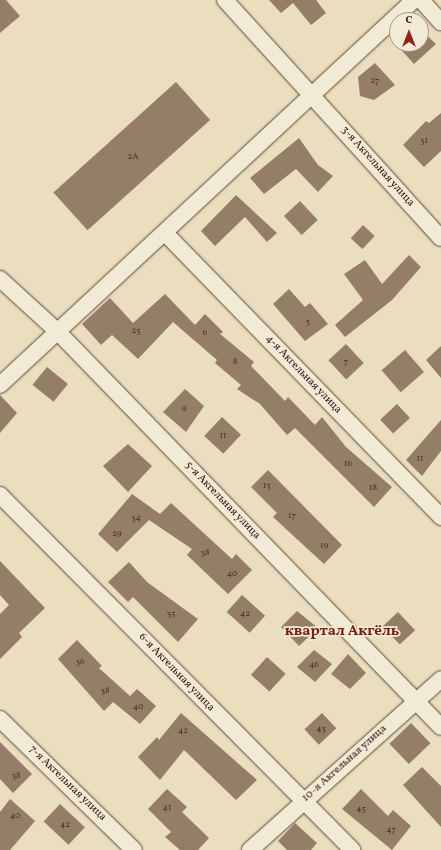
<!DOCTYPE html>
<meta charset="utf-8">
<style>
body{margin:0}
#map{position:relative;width:441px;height:850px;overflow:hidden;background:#eadebe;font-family:Vollkorn,serif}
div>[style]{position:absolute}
.building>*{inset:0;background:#947e67;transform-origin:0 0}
.roads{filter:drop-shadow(0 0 1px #634736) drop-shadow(0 0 1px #634736)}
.minor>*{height:16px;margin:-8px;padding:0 8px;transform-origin:8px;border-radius:8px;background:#f1ead5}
span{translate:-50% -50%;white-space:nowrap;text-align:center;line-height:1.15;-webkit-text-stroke:3.5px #f1ead5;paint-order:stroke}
.number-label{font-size:9px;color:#4e2f20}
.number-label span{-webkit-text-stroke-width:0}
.street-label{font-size:11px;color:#361509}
.district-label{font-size:15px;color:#7a1f14;font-weight:700}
.north{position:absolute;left:389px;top:12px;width:40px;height:40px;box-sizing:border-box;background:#f1ead5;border:1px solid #a69583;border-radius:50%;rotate:0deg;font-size:11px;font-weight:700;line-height:16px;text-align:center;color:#361509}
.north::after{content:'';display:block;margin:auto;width:14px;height:18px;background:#8f2418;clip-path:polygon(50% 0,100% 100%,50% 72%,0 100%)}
</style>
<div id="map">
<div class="building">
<div style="clip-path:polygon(0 0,6px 0,20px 16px,0 33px)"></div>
<div style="clip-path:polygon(269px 0,316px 0,326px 13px,311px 25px,293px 3px,281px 13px)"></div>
<div style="clip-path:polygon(421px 30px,436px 44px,414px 64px,396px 44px,421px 44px)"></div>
<div style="clip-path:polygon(375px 63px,395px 85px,374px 100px,360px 96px,358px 77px)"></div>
<div style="left:176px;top:82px;width:51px;height:165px;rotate:48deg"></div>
<div style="clip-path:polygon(441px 113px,441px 151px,424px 167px,403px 145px,426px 121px,429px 123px)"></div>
<div style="clip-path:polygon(299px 138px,318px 165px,333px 176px,318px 192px,296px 169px,264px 194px,250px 178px)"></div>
<div style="clip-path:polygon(236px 195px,277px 233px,267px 242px,245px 217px,215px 246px,201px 231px)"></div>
<div style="left:300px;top:201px;width:26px;height:22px;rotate:47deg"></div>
<div style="left:363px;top:225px;width:16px;height:18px;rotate:43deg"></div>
<div style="clip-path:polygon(409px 255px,421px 267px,392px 300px,345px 337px,335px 325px,363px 300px,344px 274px,365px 260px,382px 284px)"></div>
<div style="clip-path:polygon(289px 289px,305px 307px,310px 303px,328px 324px,305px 341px,273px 304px)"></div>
<div style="clip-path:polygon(165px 294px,195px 325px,205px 314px,223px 332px,220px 334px,254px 362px,251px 366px,285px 401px,288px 397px,315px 425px,322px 417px,346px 447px,392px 487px,374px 507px,295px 428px,287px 435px,260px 404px,237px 389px,241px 385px,215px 363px,217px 360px,173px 322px,138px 359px,112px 335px,101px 345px,82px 324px,110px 298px,133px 323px)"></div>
<div style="left:346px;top:344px;width:26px;height:24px;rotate:47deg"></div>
<div style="clip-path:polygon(441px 346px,441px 378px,426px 360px)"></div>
<div style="left:405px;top:350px;width:29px;height:31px;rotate:49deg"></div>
<div style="left:47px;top:367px;width:27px;height:23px;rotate:39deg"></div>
<div style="clip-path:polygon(185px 389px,204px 406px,186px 432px,163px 412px)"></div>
<div style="clip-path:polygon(0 395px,17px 413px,0 433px)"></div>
<div style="left:397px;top:404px;width:19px;height:23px;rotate:47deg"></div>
<div style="left:222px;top:417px;width:26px;height:26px;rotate:43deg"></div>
<div style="clip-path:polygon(441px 420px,441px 451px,422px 476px,406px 460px)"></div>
<div style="clip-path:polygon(128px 444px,152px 466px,128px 492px,103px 466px)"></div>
<div style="clip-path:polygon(268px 470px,342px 545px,324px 564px,273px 517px,277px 513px,251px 487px)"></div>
<div style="clip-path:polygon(132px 494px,160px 514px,171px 503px,232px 559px,236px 554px,252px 570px,228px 594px,187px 555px,192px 549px,149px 520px,117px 552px,98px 534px)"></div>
<div style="clip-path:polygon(0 561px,45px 608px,19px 633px,22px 637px,0 659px,0 614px,9px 605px,0 595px)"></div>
<div style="clip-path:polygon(129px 562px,147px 582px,198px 619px,178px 642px,133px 597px,128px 602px,108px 582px)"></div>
<div style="left:242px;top:595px;width:31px;height:23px;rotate:42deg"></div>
<div style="clip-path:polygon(297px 611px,318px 628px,299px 646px,281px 627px)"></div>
<div style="left:398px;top:612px;width:25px;height:21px;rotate:47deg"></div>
<div style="clip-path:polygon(77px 640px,102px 666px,99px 668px,130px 696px,137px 689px,156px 706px,140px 724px,113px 702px,104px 711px,58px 659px)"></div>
<div style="clip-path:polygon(314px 650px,332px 664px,315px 682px,297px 667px)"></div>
<div style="clip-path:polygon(348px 654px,366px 673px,350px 689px,331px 674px)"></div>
<div style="left:267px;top:657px;width:25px;height:24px;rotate:42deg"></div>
<div style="clip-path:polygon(181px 713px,257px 780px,236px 800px,184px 750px,160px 780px,138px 757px,157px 737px,159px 740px)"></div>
<div style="left:322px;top:713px;width:21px;height:24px;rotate:47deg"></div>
<div style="left:411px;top:723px;width:28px;height:30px;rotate:46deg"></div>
<div style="clip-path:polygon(0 742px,32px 774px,13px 793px,0 779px)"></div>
<div style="clip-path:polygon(422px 767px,441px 786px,441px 827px,403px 785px)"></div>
<div style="clip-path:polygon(167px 789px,187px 807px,182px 812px,209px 838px,198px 850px,180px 850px,165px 837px,171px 832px,148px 809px)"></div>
<div style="clip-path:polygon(361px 789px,388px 816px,393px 810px,411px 826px,392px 850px,342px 809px)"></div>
<div style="clip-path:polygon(10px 799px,35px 821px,10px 850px,0 850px,0 812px)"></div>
<div style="left:60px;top:804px;width:34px;height:24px;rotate:43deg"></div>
<div style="clip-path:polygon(295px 823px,317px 843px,311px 850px,287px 850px,278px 841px)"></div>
</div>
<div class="roads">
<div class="minor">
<div style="left:225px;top:0;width:321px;rotate:47.8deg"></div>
<div style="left:421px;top:0;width:30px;rotate:48deg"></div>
<div style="left:166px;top:234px;width:395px;rotate:45.8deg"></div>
<div style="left:0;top:279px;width:79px;rotate:42.4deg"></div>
<div style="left:58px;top:332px;width:550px;rotate:45.88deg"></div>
<div style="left:0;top:385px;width:565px;rotate:-42.92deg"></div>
<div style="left:0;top:495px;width:500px;rotate:45.2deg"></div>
<div style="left:0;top:719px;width:187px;rotate:44.4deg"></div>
<div style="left:250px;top:850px;width:256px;rotate:-41.8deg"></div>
</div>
</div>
<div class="number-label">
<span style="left:375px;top:81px">27</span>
<span style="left:424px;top:141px">31</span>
<span style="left:133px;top:157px">2А</span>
<span style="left:308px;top:322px">5</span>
<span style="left:136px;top:331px">25</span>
<span style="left:205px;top:333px">6</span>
<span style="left:235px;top:362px">8</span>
<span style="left:346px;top:362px">7</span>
<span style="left:184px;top:409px">9</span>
<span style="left:223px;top:436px">11</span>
<span style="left:420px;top:459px">11</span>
<span style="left:348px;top:464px">16</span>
<span style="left:267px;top:486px">15</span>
<span style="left:373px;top:488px">18</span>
<span style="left:292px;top:516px">17</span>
<span style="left:136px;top:518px">34</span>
<span style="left:117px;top:534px">29</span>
<span style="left:324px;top:546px">19</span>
<span style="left:205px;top:553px">38</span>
<span style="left:232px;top:574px">40</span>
<span style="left:171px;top:614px">35</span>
<span style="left:245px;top:614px">42</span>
<span style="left:80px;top:662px">36</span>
<span style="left:314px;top:665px">46</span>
<span style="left:105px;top:691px">38</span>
<span style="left:138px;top:707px">40</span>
<span style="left:321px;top:729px">43</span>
<span style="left:183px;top:731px">42</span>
<span style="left:16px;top:776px">38</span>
<span style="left:167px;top:808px">41</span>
<span style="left:361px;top:809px">45</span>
<span style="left:15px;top:816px">40</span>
<span style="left:65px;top:825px">42</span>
<span style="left:391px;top:830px">47</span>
</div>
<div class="street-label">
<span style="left:377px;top:167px;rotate:48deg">3-я Акгельная улица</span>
<span style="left:303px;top:375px;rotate:46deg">4-я Акгельная улица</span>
<span style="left:222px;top:501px;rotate:46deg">5-я Акгельная улица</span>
<span style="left:176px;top:673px;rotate:46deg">6-я Акгельная улица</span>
<span style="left:345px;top:764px;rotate:-42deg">10-я Акгельная улица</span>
<span style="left:67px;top:784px;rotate:44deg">7-я Акгельная улица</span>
</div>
<div class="district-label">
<span style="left:342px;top:632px">квартал Акгёль</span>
</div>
<div class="north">С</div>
</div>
